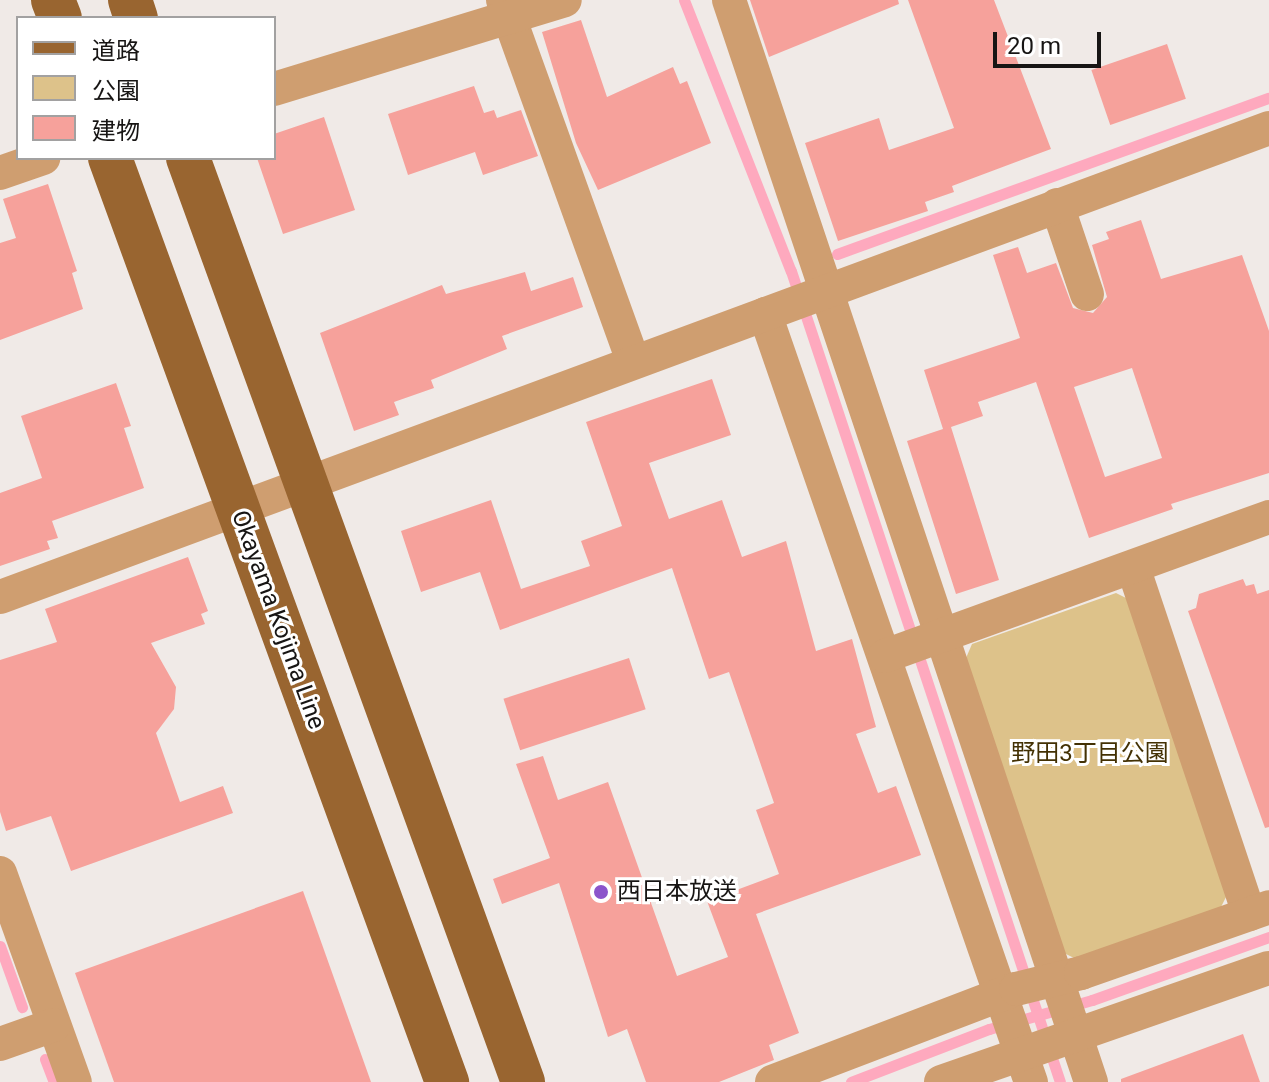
<!DOCTYPE html>
<meta charset="utf-8">
<style>
body{margin:0}
#map{position:relative;width:1269px;height:1082px;overflow:hidden;background:#f0eae7;font-family:Roboto,"Noto Sans JP",sans-serif}
div>[style]{position:absolute}
.green>*{inset:0;background:#ddc28a}
.stream>*{height:11px;margin:-5.5px;padding:0 5.5px;transform-origin:5.5px;border-radius:5.5px;background:#fea9be}
.building>*{inset:0;background:#f6a19b;transform-origin:0 0}
.street>*{height:34px;margin:-17px;padding:0 17px;transform-origin:17px;border-radius:17px;background:#cf9e70}
.primary>*{height:44px;margin:-22px;padding:0 22px;transform-origin:22px;border-radius:22px;background:#996530}
.dots>*{width:22px;height:22px;translate:-50% -50%;box-sizing:border-box;border:4px solid #fff;border-radius:50%}
span{translate:-50% -50%;white-space:nowrap;text-align:center;line-height:1.15;-webkit-text-stroke:6px #fff;paint-order:stroke}
.street-label{font-size:24px;color:#171514}
.park-label{font-size:24px;color:#433104}
.poi-label{font-size:24px;color:#171514}
.left{translate:0 -50%;text-align:left}
.legend{position:absolute;left:16px;top:16px;width:260px;height:144px;box-sizing:border-box;background:#fff;border:2px solid #a2a1a1;margin:0;padding:10px 14px;list-style:none;font-size:24px;color:#171514}
.legend li{display:flex;align-items:center;gap:16px;height:40px}
.legend b{width:40px;border:2px solid #a2a1a1}
.scale{position:absolute;left:993px;top:32px;width:108px;height:36px;box-sizing:border-box;border:4px solid #171514;border-top:0;padding-left:10px;font-size:24px;line-height:28px;white-space:nowrap;color:#171514;-webkit-text-stroke:6px #fff;paint-order:stroke}
</style>
<div id="map">
<div class="green">
<div style="clip-path:polygon(1116px 593px,1132px 601px,1228px 893px,1221px 907px,1076px 959px,1062px 952px,966px 658px,972px 644px)"></div>
</div>
<div class="stream">
<div style="left:684px;top:0;width:291px;rotate:68.5deg"></div>
<div style="left:791px;top:271px;width:854px;rotate:71.65deg"></div>
<div style="left:837px;top:254px;width:459px;rotate:-19.9deg"></div>
<div style="left:0;top:946px;width:65px;rotate:70.2deg"></div>
<div style="left:45px;top:1059px;width:25px;rotate:69deg"></div>
<div style="left:851px;top:1082px;width:148px;rotate:-21deg"></div>
<div style="left:989px;top:1029px;width:107px;rotate:-15.7deg"></div>
<div style="left:1092px;top:1000px;width:188px;rotate:-19.6deg"></div>
</div>
<div class="building">
<div style="clip-path:polygon(750px 0,898px 0,899px 4px,769px 57px)"></div>
<div style="clip-path:polygon(908px 0,994px 0,1051px 149px,952px 186px,954px 192px,925px 202px,928px 211px,838px 241px,805px 143px,879px 118px,889px 150px,954px 128px)"></div>
<div style="clip-path:polygon(581px 20px,607px 97px,673px 67px,680px 84px,687px 81px,711px 143px,598px 190px,576px 143px,542px 32px)"></div>
<div style="left:1167px;top:44px;width:58px;height:80px;rotate:71deg"></div>
<div style="clip-path:polygon(474px 86px,484px 113px,494px 110px,497px 118px,521px 110px,538px 156px,483px 175px,475px 152px,408px 175px,388px 114px)"></div>
<div style="clip-path:polygon(324px 117px,355px 210px,283px 234px,257px 158px,274px 158px,274px 134px)"></div>
<div style="clip-path:polygon(48px 184px,77px 271px,72px 273px,83px 309px,0 340px,0 243px,16px 238px,3px 199px)"></div>
<div style="clip-path:polygon(evenodd,1141px 220px,1161px 279px,1242px 255px,1269px 331px,1269px 473px,1171px 504px,1173px 509px,1089px 538px,1036px 382px,978px 402px,983px 416px,951px 427px,999px 580px,956px 594px,907px 441px,943px 429px,924px 370px,1020px 338px,993px 255px,1018px 247px,1027px 273px,1056px 263px,1073px 308px,1093px 313px,1107px 297px,1092px 245px,1109px 239px,1106px 232px,1141px 220px,1132px 368px,1162px 458px,1105px 477px,1074px 387px,1132px 368px)"></div>
<div style="clip-path:polygon(525px 272px,531px 291px,573px 277px,583px 307px,502px 336px,507px 349px,431px 380px,434px 388px,394px 402px,399px 415px,354px 431px,320px 333px,442px 285px,446px 294px)"></div>
<div style="clip-path:polygon(712px 379px,731px 435px,649px 463px,669px 519px,722px 500px,742px 557px,786px 541px,816px 651px,852px 639px,876px 727px,856px 734px,878px 793px,896px 786px,921px 855px,756px 914px,799px 1033px,769px 1045px,774px 1060px,719px 1082px,646px 1082px,627px 1029px,608px 1037px,559px 883px,502px 904px,493px 879px,550px 858px,516px 764px,543px 756px,558px 800px,608px 782px,677px 976px,728px 957px,707px 901px,779px 874px,756px 810px,774px 803px,729px 672px,709px 679px,672px 568px,500px 630px,480px 572px,421px 592px,401px 531px,491px 500px,521px 589px,590px 566px,581px 541px,622px 526px,586px 422px)"></div>
<div style="clip-path:polygon(116px 383px,131px 426px,124px 428px,144px 488px,52px 521px,58px 538px,47px 541px,50px 549px,0 566px,0 493px,42px 478px,21px 416px)"></div>
<div style="clip-path:polygon(188px 557px,208px 611px,201px 614px,205px 624px,151px 643px,176px 687px,174px 709px,156px 733px,180px 802px,223px 786px,233px 813px,71px 871px,51px 816px,6px 831px,0 812px,0 660px,57px 642px,45px 609px)"></div>
<div style="clip-path:polygon(1243px 579px,1246px 586px,1254px 584px,1257px 594px,1269px 590px,1269px 827px,1265px 828px,1188px 611px,1196px 608px,1199px 594px)"></div>
<div style="left:629px;top:658px;width:54px;height:132px;rotate:72deg"></div>
<div style="clip-path:polygon(303px 891px,371px 1082px,114px 1082px,75px 973px)"></div>
<div style="clip-path:polygon(1243px 1034px,1260px 1082px,1121px 1082px,1121px 1079px)"></div>
</div>
<div class="street">
<div style="left:503px;top:0;width:384px;rotate:70.2deg"></div>
<div style="left:729px;top:0;width:1141px;rotate:71.5deg"></div>
<div style="left:274px;top:89px;width:304px;rotate:-17deg"></div>
<div style="left:0;top:173px;width:46px;rotate:-19.2deg"></div>
<div style="left:1057px;top:205px;width:94px;rotate:71.4deg"></div>
<div style="left:765px;top:314px;width:813px;rotate:70.9deg"></div>
<div style="left:1133px;top:567px;width:366px;rotate:71.5deg"></div>
<div style="left:0;top:597px;width:1353px;rotate:-20.28deg"></div>
<div style="left:885px;top:656px;width:408px;rotate:-19.9deg"></div>
<div style="left:0;top:873px;width:222px;rotate:70.3deg"></div>
<div style="left:0;top:1044px;width:57px;rotate:-19.4deg"></div>
<div style="left:772px;top:1082px;width:261px;rotate:-20.9deg"></div>
<div style="left:1016px;top:989px;width:67px;rotate:-13.8deg"></div>
<div style="left:1081px;top:973px;width:199px;rotate:-19.3deg"></div>
<div style="left:941px;top:1082px;width:347px;rotate:-19.2deg"></div>
</div>
<div class="primary">
<div style="left:53px;top:0;width:19px;rotate:69deg"></div>
<div style="left:130px;top:0;width:19px;rotate:72deg"></div>
<div style="left:110px;top:158px;width:984px;rotate:69.96deg"></div>
<div style="left:188px;top:158px;width:983px;rotate:70.07deg"></div>
</div>
<div class="dots">
<div style="left:601px;top:892px;background:#8c54cb"></div>
</div>
<div class="street-label">
<span style="left:278px;top:620px;rotate:70deg">Okayama Kojima Line</span>
</div>
<div class="park-label">
<span style="left:1090px;top:754px">野田3丁目公園</span>
</div>
<div class="poi-label">
<span class="left" style="left:617px;top:892px">西日本放送</span>
</div>
<ul class="legend">
<li><b style="height:10px;background:#996530"></b>道路</li>
<li><b style="height:22px;background:#ddc28a"></b>公園</li>
<li><b style="height:22px;background:#f6a19b"></b>建物</li>
</ul>
<div class="scale">20 m</div>
</div>
